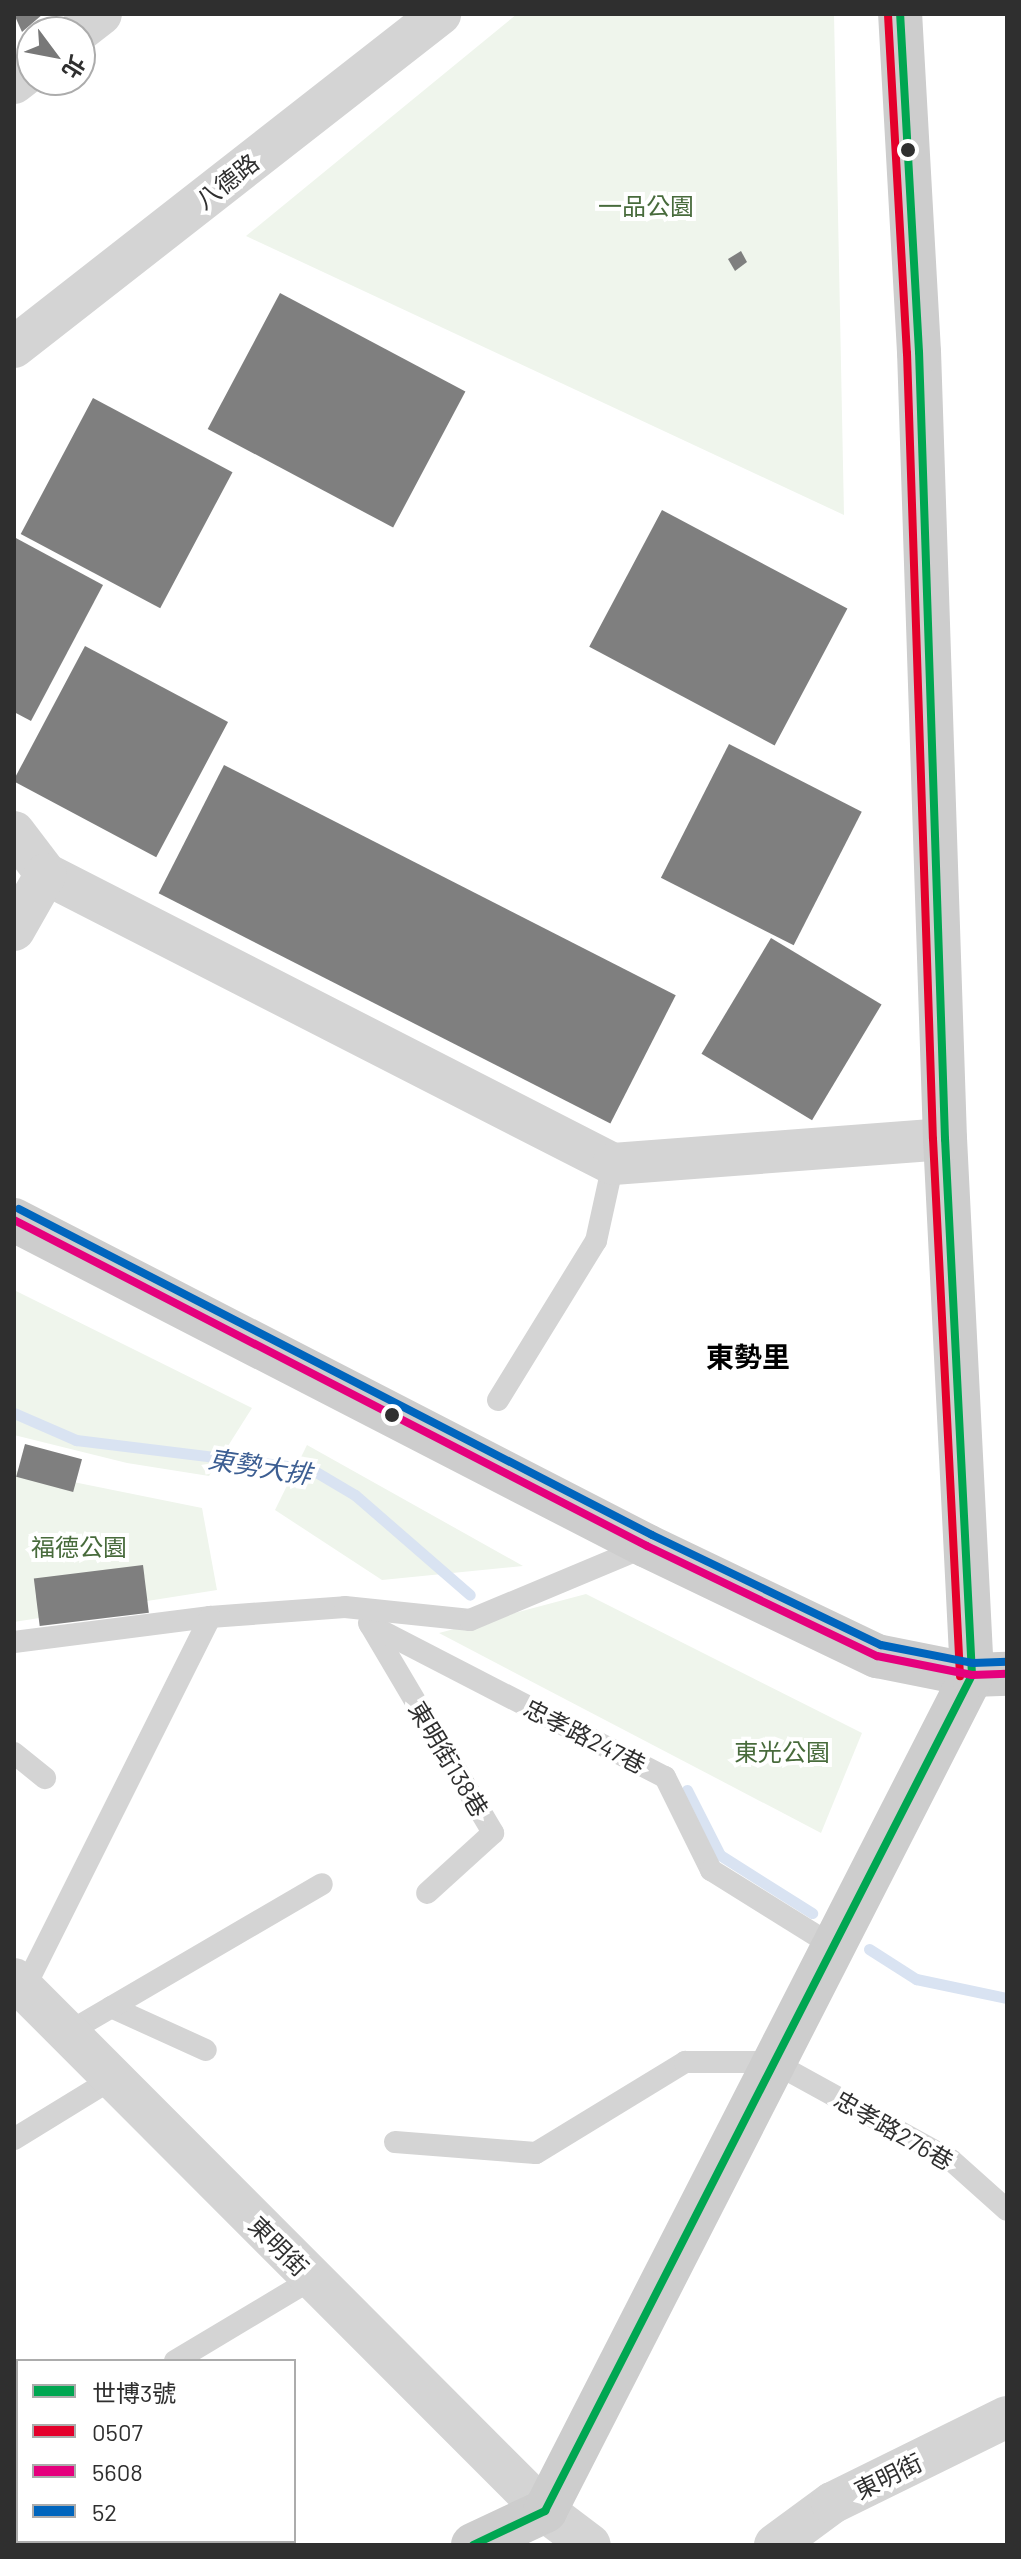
<!DOCTYPE html>
<meta charset="utf-8">
<style>
body{margin:0}
#map{position:relative;width:1021px;height:2559px;overflow:hidden;background:#fff;font-family:Barlow,"Noto Sans TC",sans-serif}
div>[style]{position:absolute}
.green>*{inset:0;background:#eff5ec}
.stream>*{height:11px;margin:-5.5px;padding:0 5.5px;transform-origin:5.5px;border-radius:5.5px;background:#d9e3f2}
.building>*{inset:0;background:#7f7f7f;transform-origin:0 0}
.lane>*{height:22px;margin:-11px;padding:0 11px;transform-origin:11px;border-radius:11px;background:#d4d4d4}
.street>*{height:42px;margin:-21px;padding:0 21px;transform-origin:21px;border-radius:21px;background:#d4d4d4}
.secondary>*{height:44px;margin:-22px;padding:0 22px;transform-origin:22px;border-radius:22px;background:#cdcdcd}
.bus-1>*{height:8px;margin:-4px;padding:0 4px;transform-origin:4px;border-radius:4px;background:#00a651}
.bus-2>*{height:8px;margin:-4px;padding:0 4px;transform-origin:4px;border-radius:4px;background:#e4002b}
.bus-3>*{height:8px;margin:-4px;padding:0 4px;transform-origin:4px;border-radius:4px;background:#e5007d}
.bus-4>*{height:8px;margin:-4px;padding:0 4px;transform-origin:4px;border-radius:4px;background:#0065bd}
.dots>*{width:22px;height:22px;translate:-50% -50%;box-sizing:border-box;border:4px solid #fff;border-radius:50%}
span{translate:-50% -50%;white-space:nowrap;text-align:center;line-height:1.15;-webkit-text-stroke:8px #fff;paint-order:stroke}
.street-label{font-size:24px;color:#2f2f2f}
.park-label{font-size:24px;color:#486b3c}
.water-label{font-size:26px;color:#3c5e92;font-style:italic}
.quarter-label{font-size:28px;color:#000;font-weight:700}
.frame{position:absolute;inset:0;border:16px solid #2f2f2f;pointer-events:none}
.legend{position:absolute;left:16px;top:2359px;width:280px;height:184px;box-sizing:border-box;background:#fff;border:2px solid #acacac;margin:0;padding:10px 14px;list-style:none;font-size:24px;color:#2f2f2f}
.legend li{display:flex;align-items:center;gap:16px;height:40px}
.legend b{width:40px;border:2px solid #acacac}
.north{position:absolute;left:16px;top:16px;width:80px;height:80px;box-sizing:border-box;background:#fff;border:2px solid #acacac;border-radius:50%;rotate:122deg;font-size:22px;font-weight:700;line-height:32px;text-align:center;color:#2f2f2f}
.north::after{content:'';display:block;margin:auto;width:28px;height:36px;background:#787878;clip-path:polygon(50% 0,100% 100%,50% 72%,0 100%)}
</style>
<div id="map">
<div class="green">
<div style="clip-path:polygon(517px 14px,834px 14px,844px 515px,246px 236px)"></div>
<div style="clip-path:polygon(14px 1290px,252px 1408px,209px 1476px,127px 1463px,14px 1435px)"></div>
<div style="clip-path:polygon(307px 1445px,523px 1566px,382px 1580px,275px 1510px)"></div>
<div style="clip-path:polygon(14px 1470px,202px 1508px,217px 1590px,14px 1622px)"></div>
<div style="clip-path:polygon(586px 1594px,862px 1733px,821px 1833px,439px 1633px)"></div>
</div>
<div class="stream">
<div style="left:14px;top:1413px;width:68px;rotate:23.5deg"></div>
<div style="left:76px;top:1440px;width:237px;rotate:7deg"></div>
<div style="left:311px;top:1469px;width:51px;rotate:30.6deg"></div>
<div style="left:355px;top:1495px;width:152px;rotate:41deg"></div>
<div style="left:687px;top:1790px;width:73px;rotate:63.1deg"></div>
<div style="left:720px;top:1855px;width:109px;rotate:32.2deg"></div>
<div style="left:869px;top:1949px;width:56px;rotate:32.6deg"></div>
<div style="left:916px;top:1979px;width:93px;rotate:11.8deg"></div>
</div>
<div class="building">
<div style="clip-path:polygon(14px 14px,43px 14px,22px 32px)"></div>
<div style="clip-path:polygon(741px 251px,747px 262px,735px 271px,728px 259px)"></div>
<div style="left:280px;top:293px;width:210px;height:154px;rotate:28deg"></div>
<div style="left:93px;top:398px;width:158px;height:154px;rotate:28deg"></div>
<div style="left:662px;top:510px;width:210px;height:155px;rotate:28deg"></div>
<div style="clip-path:polygon(14px 537px,103px 585px,31px 721px,14px 712px)"></div>
<div style="left:85px;top:646px;width:162px;height:153px;rotate:28deg"></div>
<div style="left:729px;top:744px;width:149px;height:150px;rotate:27deg"></div>
<div style="left:224px;top:765px;width:507px;height:144px;rotate:27deg"></div>
<div style="left:771px;top:938px;width:129px;height:135px;rotate:31deg"></div>
<div style="left:25px;top:1444px;width:59px;height:34px;rotate:15deg"></div>
<div style="left:143px;top:1565px;width:48px;height:110px;rotate:83deg"></div>
</div>
<div class="lane">
<div style="left:498px;top:1400px;width:187px;rotate:-58.4deg"></div>
<div style="left:596px;top:1241px;width:79px;rotate:-77.6deg"></div>
<div style="left:369px;top:1623px;width:244px;rotate:59.4deg"></div>
<div style="left:493px;top:1833px;width:89px;rotate:137.7deg"></div>
<div style="left:370px;top:1625px;width:332px;rotate:27.3deg"></div>
<div style="left:665px;top:1777px;width:104px;rotate:63.7deg"></div>
<div style="left:711px;top:1870px;width:144px;rotate:31.9deg"></div>
<div style="left:14px;top:1642px;width:198px;rotate:-7.3deg"></div>
<div style="left:210px;top:1617px;width:135px;rotate:-4.2deg"></div>
<div style="left:345px;top:1607px;width:126px;rotate:5.9deg"></div>
<div style="left:470px;top:1620px;width:192px;rotate:-22.7deg"></div>
<div style="left:14px;top:1753px;width:40px;rotate:39deg"></div>
<div style="left:24px;top:1989px;width:416px;rotate:-63.4deg"></div>
<div style="left:111px;top:2007px;width:104px;rotate:24.4deg"></div>
<div style="left:67px;top:2033px;width:295px;rotate:-30.3deg"></div>
<div style="left:14px;top:2139px;width:115px;rotate:-31.5deg"></div>
<div style="left:395px;top:2142px;width:141px;rotate:4.5deg"></div>
<div style="left:536px;top:2153px;width:175px;rotate:-31.4deg"></div>
<div style="left:685px;top:2062px;width:88px"></div>
<div style="left:773px;top:2062px;width:203px;rotate:28.8deg"></div>
<div style="left:951px;top:2160px;width:75px;rotate:41.8deg"></div>
<div style="left:175px;top:2361px;width:160px;rotate:-30.9deg"></div>
<div style="left:14px;top:2458px;width:4px;rotate:-27deg"></div>
</div>
<div class="street">
<div style="left:78px;top:32px;width:29px;rotate:-38deg"></div>
<div style="left:14px;top:83px;width:23px;rotate:-38deg"></div>
<div style="left:14px;top:347px;width:541px;rotate:-38.01deg"></div>
<div style="left:14px;top:832px;width:53px;rotate:52.7deg"></div>
<div style="left:46px;top:874px;width:637px;rotate:27.09deg"></div>
<div style="left:613px;top:1164px;width:333px;rotate:-4.3deg"></div>
<div style="left:14px;top:930px;width:64px;rotate:-60.3deg"></div>
<div style="left:14px;top:1979px;width:752px;rotate:45.05deg"></div>
<div style="left:545px;top:2511px;width:56px;rotate:37.1deg"></div>
<div style="left:775px;top:2545px;width:71px;rotate:-36.4deg"></div>
<div style="left:832px;top:2503px;width:195px;rotate:-26.2deg"></div>
</div>
<div class="secondary">
<div style="left:14px;top:1220px;width:712px;rotate:27.25deg"></div>
<div style="left:647px;top:1546px;width:255px;rotate:25.6deg"></div>
<div style="left:877px;top:1656px;width:97px;rotate:11.3deg"></div>
<div style="left:972px;top:1675px;width:35px;rotate:-2deg"></div>
<div style="left:473px;top:2545px;width:80px;rotate:-25.3deg"></div>
<div style="left:545px;top:2511px;width:939px;rotate:-62.94deg"></div>
<div style="left:972px;top:1675px;width:537px;rotate:-92.88deg"></div>
<div style="left:945px;top:1139px;width:787px;rotate:-91.89deg"></div>
<div style="left:919px;top:352px;width:339px;rotate:-93.2deg"></div>
</div>
<div class="bus-1">
<div style="left:473px;top:2545px;width:80px;rotate:-25.3deg"></div>
<div style="left:545px;top:2511px;width:939px;rotate:-62.94deg"></div>
<div style="left:972px;top:1675px;width:537px;rotate:-92.88deg"></div>
<div style="left:945px;top:1139px;width:787px;rotate:-91.89deg"></div>
<div style="left:919px;top:352px;width:339px;rotate:-93.2deg"></div>
</div>
<div class="bus-2">
<div style="left:888px;top:15px;width:339px;rotate:86.8deg"></div>
<div style="left:907px;top:353px;width:786px;rotate:88.11deg"></div>
<div style="left:933px;top:1139px;width:538px;rotate:87.12deg"></div>
</div>
<div class="bus-3">
<div style="left:14px;top:1220px;width:712px;rotate:27.25deg"></div>
<div style="left:647px;top:1546px;width:255px;rotate:25.6deg"></div>
<div style="left:877px;top:1656px;width:97px;rotate:11.3deg"></div>
<div style="left:972px;top:1675px;width:35px;rotate:-2deg"></div>
</div>
<div class="bus-4">
<div style="left:19px;top:1209px;width:712px;rotate:27.25deg"></div>
<div style="left:652px;top:1535px;width:254px;rotate:25.7deg"></div>
<div style="left:881px;top:1645px;width:94px;rotate:11.1deg"></div>
<div style="left:973px;top:1663px;width:34px;rotate:-2deg"></div>
</div>
<div class="dots">
<div style="left:908px;top:150px;background:#2f2f2f"></div>
<div style="left:392px;top:1415px;background:#2f2f2f"></div>
</div>
<div class="street-label">
<span style="left:227px;top:181px;rotate:-38deg">八德路</span>
<span style="left:585px;top:1736px;rotate:27deg">忠孝路247巷</span>
<span style="left:449px;top:1759px;rotate:59deg">東明街138巷</span>
<span style="left:894px;top:2130px;rotate:30deg">忠孝路276巷</span>
<span style="left:279px;top:2246px;rotate:45deg">東明街</span>
<span style="left:888px;top:2476px;rotate:-26deg">東明街</span>
</div>
<div class="park-label">
<span style="left:646px;top:206px">一品公園</span>
<span style="left:79px;top:1547px">福德公園</span>
<span style="left:782px;top:1752px">東光公園</span>
</div>
<div class="water-label">
<span style="left:260px;top:1466px;rotate:9deg">東勢大排</span>
</div>
<div class="quarter-label">
<span style="left:748px;top:1356px">東勢里</span>
</div>
<div class="frame"></div>
<ul class="legend">
<li><b style="height:10px;background:#00a651"></b>世博3號</li>
<li><b style="height:10px;background:#e4002b"></b>0507</li>
<li><b style="height:10px;background:#e5007d"></b>5608</li>
<li><b style="height:10px;background:#0065bd"></b>52</li>
</ul>
<div class="north">北</div>
</div>
